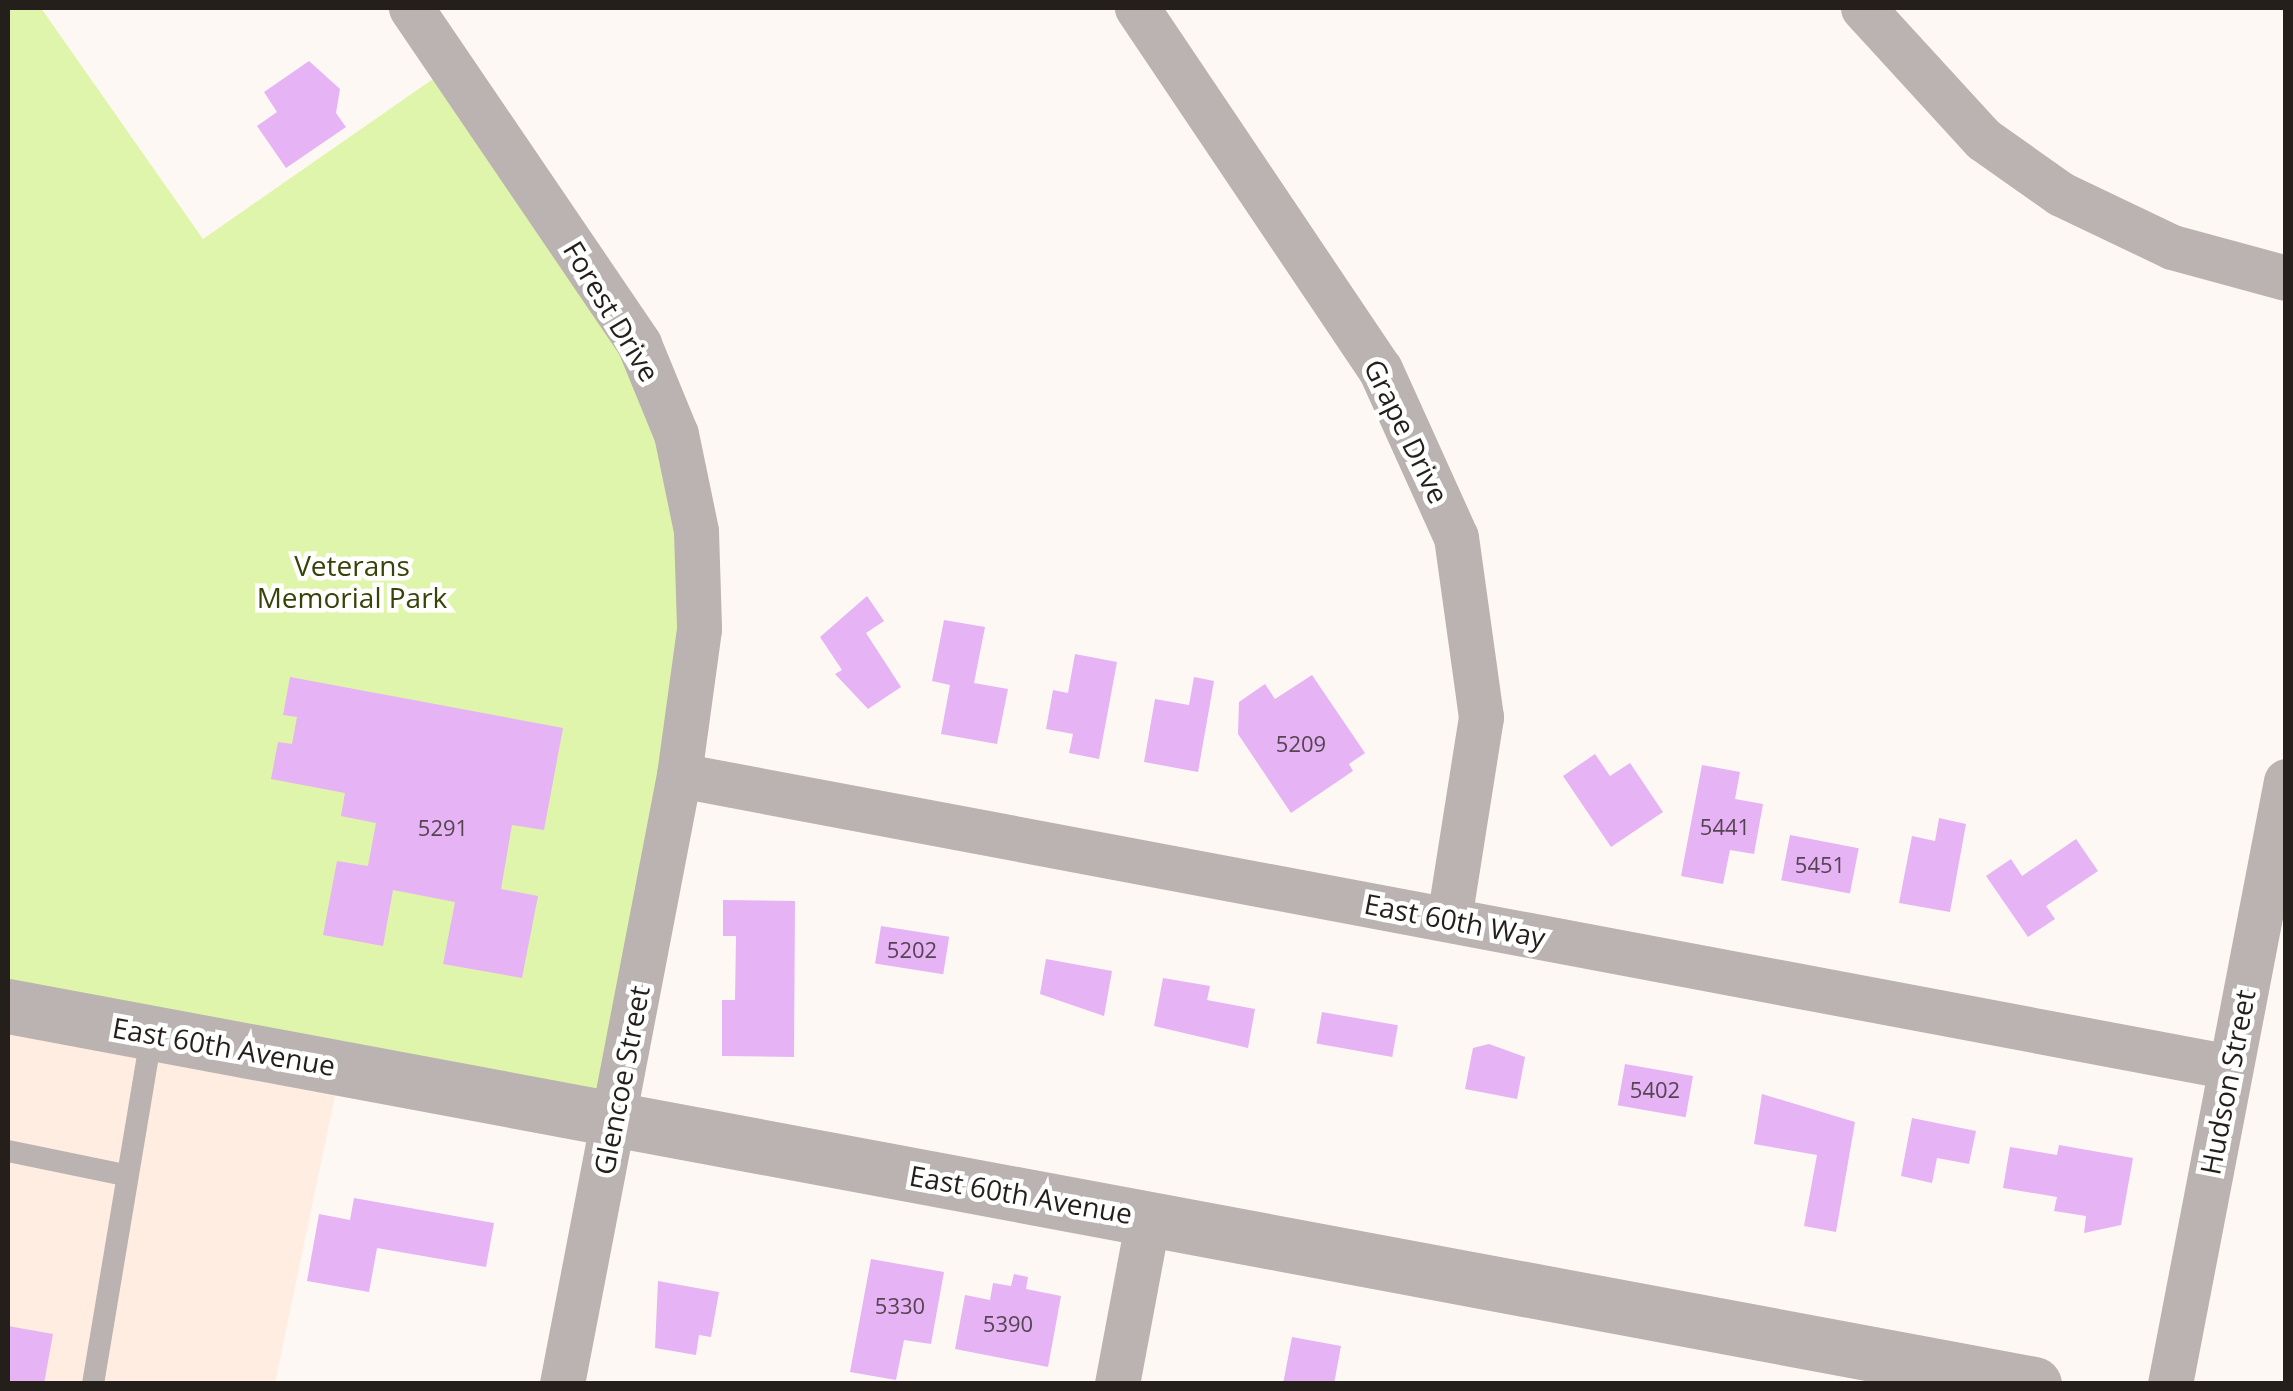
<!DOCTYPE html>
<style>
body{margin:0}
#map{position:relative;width:2293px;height:1391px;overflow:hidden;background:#fef8f4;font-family:"Open Sans",sans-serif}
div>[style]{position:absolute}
.built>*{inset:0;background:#ffede1}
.green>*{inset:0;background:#e0f5ac}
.building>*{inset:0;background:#e6b3f4;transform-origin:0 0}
.service>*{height:22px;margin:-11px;padding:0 11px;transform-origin:11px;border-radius:11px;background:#bbb3b1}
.minor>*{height:45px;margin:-22.5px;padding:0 22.5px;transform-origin:22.5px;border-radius:22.5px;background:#bbb3b1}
.tertiary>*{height:55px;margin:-27.5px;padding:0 27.5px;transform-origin:27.5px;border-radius:27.5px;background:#bbb3b1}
span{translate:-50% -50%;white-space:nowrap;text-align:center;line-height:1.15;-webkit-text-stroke:9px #fff;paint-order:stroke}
.number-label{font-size:22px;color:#554452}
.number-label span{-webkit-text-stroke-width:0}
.street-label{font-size:28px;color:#251f1c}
.park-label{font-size:28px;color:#374309}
.frame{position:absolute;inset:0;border:10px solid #251f1c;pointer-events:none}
</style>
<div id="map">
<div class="built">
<div style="clip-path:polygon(8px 1013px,338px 1081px,275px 1383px,8px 1383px)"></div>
</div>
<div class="green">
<div style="clip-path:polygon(8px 8px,41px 8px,203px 239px,453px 65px,640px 344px,695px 525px,614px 1119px,8px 1006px)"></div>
</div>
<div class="building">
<div style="clip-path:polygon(309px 61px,340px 89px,336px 113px,346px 127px,286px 168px,257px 126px,277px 112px,264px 92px)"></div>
<div style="clip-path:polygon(867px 596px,884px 621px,866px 633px,901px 687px,868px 709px,835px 674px,842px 670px,820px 637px)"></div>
<div style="clip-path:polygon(944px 620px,985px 627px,974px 683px,1008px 689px,997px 744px,941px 734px,950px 685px,932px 681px)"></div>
<div style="clip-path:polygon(1075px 654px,1117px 662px,1099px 759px,1069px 753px,1073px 734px,1046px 729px,1053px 690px,1068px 693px)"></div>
<div style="clip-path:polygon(1312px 675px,1365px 753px,1349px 764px,1353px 771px,1291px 813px,1238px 734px,1239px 702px,1265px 684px,1275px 699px)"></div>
<div style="clip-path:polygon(290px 677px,563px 728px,544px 830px,512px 825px,501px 889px,538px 896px,522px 978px,443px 964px,455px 902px,393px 890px,383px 946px,323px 935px,337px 861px,368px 866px,376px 823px,341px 816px,345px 793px,271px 779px,278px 742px,292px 744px,297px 717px,283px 715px)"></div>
<div style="clip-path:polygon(1194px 677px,1214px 681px,1198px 772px,1144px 762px,1155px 699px,1189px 705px)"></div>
<div style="clip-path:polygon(1595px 754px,1610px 776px,1630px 763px,1663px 812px,1611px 847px,1563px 776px)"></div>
<div style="clip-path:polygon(1702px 765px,1740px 772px,1735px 799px,1763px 804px,1754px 854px,1730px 850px,1723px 884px,1681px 876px)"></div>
<div style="clip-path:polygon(1939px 818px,1966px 824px,1950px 912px,1899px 903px,1912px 836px,1935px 841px)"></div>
<div style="left:1790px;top:835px;width:70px;height:46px;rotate:11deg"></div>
<div style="clip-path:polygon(2076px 839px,2098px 871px,2046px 906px,2055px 919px,2028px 937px,1986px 876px,2011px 859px,2022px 876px)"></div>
<div style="clip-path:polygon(723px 900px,795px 901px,794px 1057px,722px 1056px,722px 1000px,735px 1000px,736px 936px,723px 936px)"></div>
<div style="left:881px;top:926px;width:69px;height:38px;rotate:9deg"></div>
<div style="clip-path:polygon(1046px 959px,1112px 971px,1104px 1016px,1040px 994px)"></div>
<div style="clip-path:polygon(1163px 978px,1210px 986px,1207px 1000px,1255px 1009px,1248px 1048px,1154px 1026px)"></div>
<div style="left:1322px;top:1012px;width:77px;height:32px;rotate:10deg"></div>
<div style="clip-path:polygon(1489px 1044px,1525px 1057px,1517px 1099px,1465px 1089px,1473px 1048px)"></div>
<div style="left:1625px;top:1064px;width:69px;height:42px;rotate:10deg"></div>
<div style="clip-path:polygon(1762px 1094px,1855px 1122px,1836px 1232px,1804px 1226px,1817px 1155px,1754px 1144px)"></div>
<div style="clip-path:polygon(1912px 1118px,1976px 1131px,1969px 1164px,1937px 1158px,1932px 1183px,1901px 1176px)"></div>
<div style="clip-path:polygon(2059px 1145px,2133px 1158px,2121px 1225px,2084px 1233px,2086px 1216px,2054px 1211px,2057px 1197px,2003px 1188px,2010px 1147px,2057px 1155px)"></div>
<div style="clip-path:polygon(354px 1198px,494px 1223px,486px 1267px,377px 1248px,369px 1292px,307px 1281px,319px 1214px,350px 1220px)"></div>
<div style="clip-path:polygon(871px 1259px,944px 1272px,931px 1344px,904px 1340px,896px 1380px,850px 1372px)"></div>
<div style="clip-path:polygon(1014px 1274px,1028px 1277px,1026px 1289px,1061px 1296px,1048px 1367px,955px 1349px,965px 1295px,990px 1300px,993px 1283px,1011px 1286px)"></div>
<div style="clip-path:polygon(658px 1281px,719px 1292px,711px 1337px,699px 1335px,696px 1355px,655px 1348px)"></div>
<div style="clip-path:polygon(8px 1326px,53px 1334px,44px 1384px,8px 1384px)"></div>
<div style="clip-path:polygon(1292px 1337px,1341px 1346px,1334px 1384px,1283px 1384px)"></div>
</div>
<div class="service">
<div style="left:8px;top:1151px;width:119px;rotate:11.6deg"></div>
<div style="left:93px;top:1384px;width:356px;rotate:-80.5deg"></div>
</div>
<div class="minor">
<div style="left:411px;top:8px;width:406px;rotate:55.8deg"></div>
<div style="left:639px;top:344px;width:97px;rotate:67.7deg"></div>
<div style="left:676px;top:434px;width:99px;rotate:78.3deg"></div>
<div style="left:696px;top:531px;width:98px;rotate:88.2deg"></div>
<div style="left:699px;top:629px;width:147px;rotate:97.8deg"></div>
<div style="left:679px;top:775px;width:620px;rotate:100.88deg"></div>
<div style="left:1137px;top:8px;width:435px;rotate:56.1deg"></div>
<div style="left:1380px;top:369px;width:184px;rotate:65.7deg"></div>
<div style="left:1456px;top:537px;width:182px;rotate:82.1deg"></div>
<div style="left:1481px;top:717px;width:204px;rotate:99deg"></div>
<div style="left:1863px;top:8px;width:178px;rotate:47.5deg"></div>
<div style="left:1983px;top:139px;width:95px;rotate:35.2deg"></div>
<div style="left:2061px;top:194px;width:123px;rotate:25.5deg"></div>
<div style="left:2172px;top:247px;width:118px;rotate:15.2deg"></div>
<div style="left:679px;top:775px;width:1578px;rotate:10.66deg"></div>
<div style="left:1117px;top:1384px;width:169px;rotate:-79.4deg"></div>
<div style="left:2170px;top:1384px;width:614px;rotate:-79.11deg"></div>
</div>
<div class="tertiary">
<div style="left:8px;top:1006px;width:2061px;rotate:10.57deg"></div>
</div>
<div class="number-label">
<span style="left:1301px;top:744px">5209</span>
<span style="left:1725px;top:827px">5441</span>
<span style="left:443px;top:828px">5291</span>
<span style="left:1820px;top:865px">5451</span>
<span style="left:912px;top:950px">5202</span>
<span style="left:1655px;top:1090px">5402</span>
<span style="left:900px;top:1306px">5330</span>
<span style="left:1008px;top:1324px">5390</span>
</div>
<div class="street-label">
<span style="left:612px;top:311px;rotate:59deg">Forest Drive</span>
<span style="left:1407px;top:431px;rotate:64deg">Grape Drive</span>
<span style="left:1455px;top:920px;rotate:11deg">East 60th Way</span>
<span style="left:224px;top:1046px;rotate:10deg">East 60th Avenue</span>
<span style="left:621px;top:1080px;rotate:-79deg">Glencoe Street</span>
<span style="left:2227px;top:1082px;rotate:-79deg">Hudson Street</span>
<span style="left:1021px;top:1194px;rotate:10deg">East 60th Avenue</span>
</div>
<div class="park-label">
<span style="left:352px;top:581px">Veterans<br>Memorial Park</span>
</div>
<div class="frame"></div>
</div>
